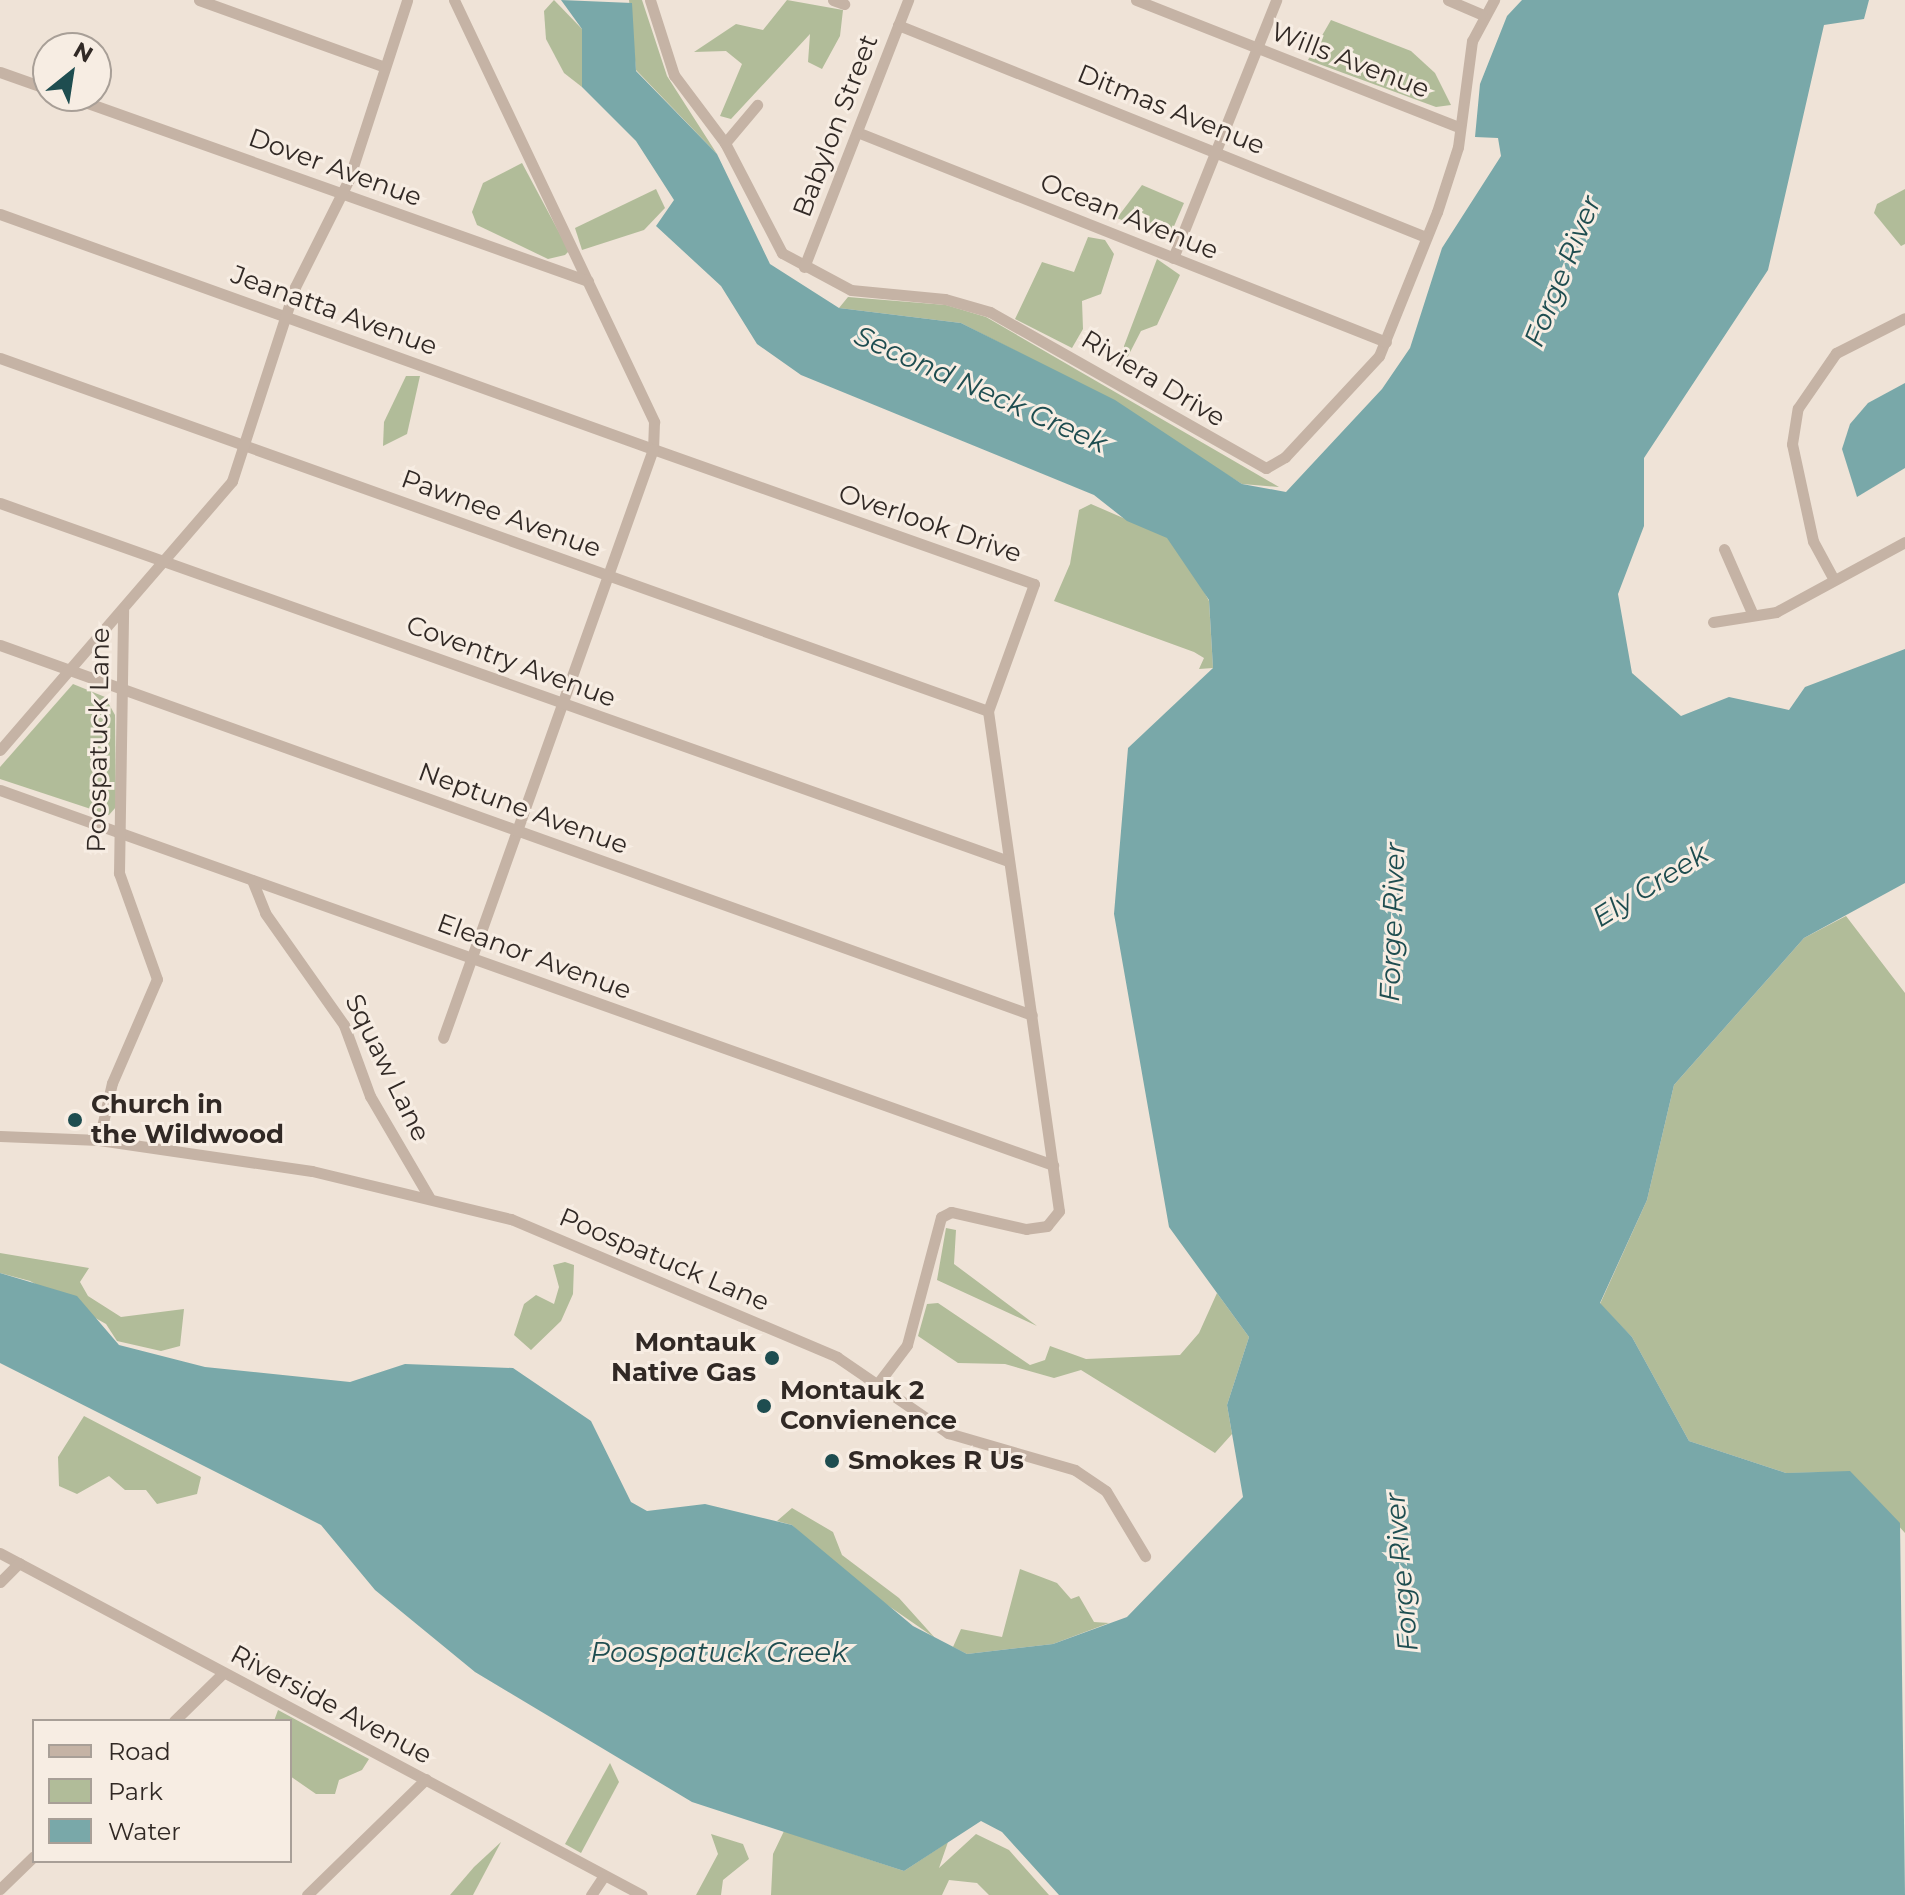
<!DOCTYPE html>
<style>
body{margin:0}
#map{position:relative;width:1905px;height:1895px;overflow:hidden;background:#efe3d7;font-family:Montserrat,sans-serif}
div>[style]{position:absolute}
.green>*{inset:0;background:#b1bc99}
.water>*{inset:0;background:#79a8a9}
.minor>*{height:11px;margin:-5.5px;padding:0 5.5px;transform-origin:5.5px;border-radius:5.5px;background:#c5b3a5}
.dots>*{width:22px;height:22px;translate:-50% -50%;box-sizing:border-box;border:4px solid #f7ede3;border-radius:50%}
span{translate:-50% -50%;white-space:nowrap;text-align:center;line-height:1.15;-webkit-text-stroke:6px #f7ede3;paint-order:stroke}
.street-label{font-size:26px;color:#312925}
.poi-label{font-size:26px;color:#312925;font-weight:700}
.left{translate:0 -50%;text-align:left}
.right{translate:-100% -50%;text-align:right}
.water-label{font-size:28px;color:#1e4d50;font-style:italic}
.legend{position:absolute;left:32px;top:1719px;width:260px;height:144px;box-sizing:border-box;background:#f7ede3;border:2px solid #a89f97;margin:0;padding:10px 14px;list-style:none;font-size:24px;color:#312925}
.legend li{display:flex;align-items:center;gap:16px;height:40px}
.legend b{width:40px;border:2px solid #a89f97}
.north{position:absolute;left:32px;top:32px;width:80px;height:80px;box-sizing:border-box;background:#f7ede3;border:2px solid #a89f97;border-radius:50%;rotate:30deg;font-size:22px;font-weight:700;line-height:32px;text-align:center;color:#312925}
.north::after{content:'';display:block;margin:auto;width:28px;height:36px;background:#1e4d50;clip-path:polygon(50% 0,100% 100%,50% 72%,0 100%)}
</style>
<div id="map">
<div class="green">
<div style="clip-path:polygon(554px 0,582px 29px,582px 87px,564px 73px,546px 39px,544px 11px)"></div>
<div style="clip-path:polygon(629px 0,642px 0,667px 76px,717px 154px,636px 70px)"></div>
<div style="clip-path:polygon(787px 0,843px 10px,840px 36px,822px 69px,808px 62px,810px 34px,731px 119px,720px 116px,742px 64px,726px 51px,694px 52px,736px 24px,763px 30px)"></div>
<div style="clip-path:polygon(1331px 20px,1411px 51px,1435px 73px,1451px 105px,1436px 107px,1308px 60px)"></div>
<div style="clip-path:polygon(522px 163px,569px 251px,565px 255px,548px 259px,477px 225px,472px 212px,483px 183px)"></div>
<div style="clip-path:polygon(1142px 185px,1184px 203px,1168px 240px,1117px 218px)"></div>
<div style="clip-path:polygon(656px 189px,665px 208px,644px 230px,582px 250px,575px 228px)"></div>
<div style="clip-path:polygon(1905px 189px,1905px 244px,1901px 246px,1874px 213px,1877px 204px)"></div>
<div style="clip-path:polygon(1088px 237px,1105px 240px,1114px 254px,1101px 294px,1082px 301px,1083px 329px,1072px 348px,1015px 319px,1042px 262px,1074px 272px)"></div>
<div style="clip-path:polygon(1157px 259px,1180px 275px,1157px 325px,1141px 331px,1125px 362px,1124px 346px)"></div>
<div style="clip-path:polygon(848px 297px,946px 305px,986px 317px,1279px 487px,1242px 484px,1078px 383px,961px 323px,839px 308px)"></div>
<div style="clip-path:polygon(406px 376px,420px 376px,407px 434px,383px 446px,384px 422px)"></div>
<div style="clip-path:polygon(1091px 504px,1167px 537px,1183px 553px,1209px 601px,1213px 668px,1199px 669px,1204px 658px,1194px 652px,1054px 601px,1070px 564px,1079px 510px)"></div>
<div style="clip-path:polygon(73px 684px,105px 697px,115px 715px,116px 807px,109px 815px,0 779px,0 767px)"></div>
<div style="clip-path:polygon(1846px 916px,1905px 993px,1905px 1533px,1850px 1472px,1786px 1473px,1689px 1441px,1632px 1337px,1600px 1304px,1647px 1200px,1674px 1085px,1804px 938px)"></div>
<div style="clip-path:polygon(946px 1228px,956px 1230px,954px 1264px,1037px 1326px,937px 1280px)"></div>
<div style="clip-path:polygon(0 1253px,89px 1268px,80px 1282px,88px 1296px,121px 1317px,184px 1309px,180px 1346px,161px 1351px,117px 1341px,106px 1324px,30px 1281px,0 1273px)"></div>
<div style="clip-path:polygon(565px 1262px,574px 1265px,573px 1294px,561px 1321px,531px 1350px,514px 1335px,524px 1304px,536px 1295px,554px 1304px,559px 1287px,553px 1265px)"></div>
<div style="clip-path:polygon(1217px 1293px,1249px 1337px,1227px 1405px,1232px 1434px,1215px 1453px,1081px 1370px,1054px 1378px,1005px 1364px,958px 1363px,918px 1336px,927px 1304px,938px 1303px,1030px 1365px,1045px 1360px,1050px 1346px,1086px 1359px,1180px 1355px,1199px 1333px)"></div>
<div style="clip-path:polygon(84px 1416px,201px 1477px,197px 1494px,157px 1504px,146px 1490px,125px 1490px,109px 1476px,77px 1494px,59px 1486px,58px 1457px)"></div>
<div style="clip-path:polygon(792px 1508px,833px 1532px,842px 1555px,899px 1598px,935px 1638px,844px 1575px,792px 1525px,777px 1521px)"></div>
<div style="clip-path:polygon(1020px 1569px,1057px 1583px,1071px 1599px,1079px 1596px,1094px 1622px,1109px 1623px,1053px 1644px,967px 1654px,953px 1647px,961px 1629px,1002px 1637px)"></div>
<div style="clip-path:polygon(278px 1710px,369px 1759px,362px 1770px,339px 1780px,335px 1794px,316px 1794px,290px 1776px,290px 1721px,274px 1721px)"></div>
<div style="clip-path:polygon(610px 1763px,619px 1782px,581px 1853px,565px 1844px)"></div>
<div style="clip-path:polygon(784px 1831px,904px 1871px,948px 1842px,939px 1868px,976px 1834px,1009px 1850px,1049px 1895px,989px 1895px,977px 1883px,949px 1880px,942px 1895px,771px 1895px,773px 1854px)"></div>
<div style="clip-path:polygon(711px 1834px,743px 1844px,749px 1859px,723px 1880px,721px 1895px,696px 1895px,718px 1854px)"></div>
<div style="clip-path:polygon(501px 1842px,473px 1895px,450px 1895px,474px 1867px)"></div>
</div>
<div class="water">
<div style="clip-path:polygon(561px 0,632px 3px,636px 71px,717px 154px,770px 264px,839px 308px,961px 323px,1115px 400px,1242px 484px,1286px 492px,1382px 389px,1410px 348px,1442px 248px,1501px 156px,1498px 138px,1475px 137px,1480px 84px,1507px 16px,1522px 0,1869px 0,1864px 19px,1824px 25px,1768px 270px,1644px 458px,1644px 526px,1618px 594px,1632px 673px,1681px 716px,1729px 697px,1789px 710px,1805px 687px,1905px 649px,1905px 883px,1804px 938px,1674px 1085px,1647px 1200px,1600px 1303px,1632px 1337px,1689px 1441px,1786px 1473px,1850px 1471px,1900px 1523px,1905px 1895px,1059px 1895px,1002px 1832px,981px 1821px,904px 1871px,692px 1802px,475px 1672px,375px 1590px,321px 1525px,0 1363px,0 1273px,77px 1296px,119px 1345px,205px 1367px,350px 1382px,405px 1364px,513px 1368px,591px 1421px,631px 1502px,647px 1511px,705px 1504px,792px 1525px,913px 1626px,967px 1654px,1053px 1644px,1127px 1617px,1243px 1497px,1227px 1405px,1249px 1337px,1169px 1227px,1114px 914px,1128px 748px,1213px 668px,1209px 600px,1167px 538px,1127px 521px,1094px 495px,801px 375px,757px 344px,721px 286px,656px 226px,674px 200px,636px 141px,582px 87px,582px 29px)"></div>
<div style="clip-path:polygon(1905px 383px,1905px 468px,1857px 497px,1842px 449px,1850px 424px,1868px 403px)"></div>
</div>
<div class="minor">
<div style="left:199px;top:0;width:195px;rotate:19.8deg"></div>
<div style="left:454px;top:0;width:467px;rotate:64.6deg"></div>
<div style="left:654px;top:422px;width:27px;rotate:92deg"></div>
<div style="left:653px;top:449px;width:404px;rotate:19.5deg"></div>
<div style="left:1034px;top:584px;width:135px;rotate:109.9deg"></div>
<div style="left:988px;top:711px;width:505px;rotate:81.92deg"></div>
<div style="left:1059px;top:1211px;width:19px;rotate:129deg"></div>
<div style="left:1047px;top:1226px;width:21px;rotate:172deg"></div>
<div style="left:1026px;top:1229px;width:77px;rotate:-167.2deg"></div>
<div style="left:951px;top:1212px;width:11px;rotate:153deg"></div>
<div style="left:941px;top:1217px;width:132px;rotate:104.9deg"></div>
<div style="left:907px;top:1345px;width:46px;rotate:127.1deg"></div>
<div style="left:650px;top:0;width:79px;rotate:72.3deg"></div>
<div style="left:674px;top:75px;width:85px;rotate:53.1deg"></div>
<div style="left:725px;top:143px;width:124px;rotate:62.6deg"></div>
<div style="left:782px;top:253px;width:78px;rotate:28.2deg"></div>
<div style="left:851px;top:290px;width:94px;rotate:5.5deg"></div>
<div style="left:945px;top:299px;width:47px;rotate:16.1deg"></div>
<div style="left:990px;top:312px;width:317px;rotate:29.5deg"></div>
<div style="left:1266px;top:468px;width:22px;rotate:-30deg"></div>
<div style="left:1285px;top:457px;width:138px;rotate:-47.1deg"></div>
<div style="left:1379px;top:356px;width:155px;rotate:-68.1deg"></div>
<div style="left:1437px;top:212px;width:68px;rotate:-72.1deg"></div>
<div style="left:1458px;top:147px;width:107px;rotate:-82.5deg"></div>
<div style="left:1472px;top:41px;width:47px;rotate:-61.8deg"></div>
<div style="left:833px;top:0;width:12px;rotate:20deg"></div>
<div style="left:1136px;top:0;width:347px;rotate:21.5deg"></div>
<div style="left:1448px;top:0;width:36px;rotate:23deg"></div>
<div style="left:898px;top:25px;width:569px;rotate:21.88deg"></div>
<div style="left:0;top:72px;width:51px;rotate:19.5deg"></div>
<div style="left:68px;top:96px;width:552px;rotate:19.58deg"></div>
<div style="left:857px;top:132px;width:569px;rotate:21.65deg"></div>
<div style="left:725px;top:143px;width:50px;rotate:-49.9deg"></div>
<div style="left:0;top:214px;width:694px;rotate:19.79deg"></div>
<div style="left:653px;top:449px;width:625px;rotate:109.62deg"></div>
<div style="left:1173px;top:258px;width:278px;rotate:-68.2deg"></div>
<div style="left:804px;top:267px;width:287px;rotate:-68.7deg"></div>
<div style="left:0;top:358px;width:1049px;rotate:19.66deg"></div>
<div style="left:0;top:503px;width:1070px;rotate:19.55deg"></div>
<div style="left:1724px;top:549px;width:72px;rotate:66.3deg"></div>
<div style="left:1833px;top:578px;width:42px;rotate:-118.4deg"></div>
<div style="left:1813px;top:541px;width:99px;rotate:-102.2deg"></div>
<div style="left:1792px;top:444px;width:36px;rotate:-81deg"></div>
<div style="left:1798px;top:408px;width:67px;rotate:-55.4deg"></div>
<div style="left:1836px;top:353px;width:77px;rotate:-26.9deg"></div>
<div style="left:1713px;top:622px;width:64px;rotate:-9deg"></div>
<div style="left:1776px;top:612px;width:147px;rotate:-28.5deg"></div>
<div style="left:0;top:645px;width:1096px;rotate:19.72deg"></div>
<div style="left:0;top:750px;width:355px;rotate:-49.2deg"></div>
<div style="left:232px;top:481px;width:204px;rotate:-72deg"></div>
<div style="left:295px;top:287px;width:121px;rotate:-63.4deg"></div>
<div style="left:349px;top:179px;width:188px;rotate:-72deg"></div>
<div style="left:0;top:790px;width:1118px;rotate:19.6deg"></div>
<div style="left:252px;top:880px;width:35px;rotate:68deg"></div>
<div style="left:265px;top:913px;width:137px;rotate:54.8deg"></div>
<div style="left:344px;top:1025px;width:76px;rotate:69.9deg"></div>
<div style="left:370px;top:1096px;width:117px;rotate:59.7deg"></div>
<div style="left:0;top:1136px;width:99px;rotate:2.3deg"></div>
<div style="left:99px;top:1140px;width:215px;rotate:8.3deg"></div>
<div style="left:312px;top:1171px;width:205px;rotate:13.6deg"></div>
<div style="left:511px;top:1219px;width:354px;rotate:22.9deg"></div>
<div style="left:837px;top:1357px;width:135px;rotate:34.4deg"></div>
<div style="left:948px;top:1433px;width:132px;rotate:16.2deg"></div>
<div style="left:1075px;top:1470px;width:37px;rotate:34deg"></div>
<div style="left:1106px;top:1491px;width:76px;rotate:59deg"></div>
<div style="left:99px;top:1140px;width:58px;rotate:-77.2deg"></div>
<div style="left:112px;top:1083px;width:113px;rotate:-66.6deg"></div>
<div style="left:157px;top:979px;width:113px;rotate:-109.7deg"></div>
<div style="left:119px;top:873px;width:263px;rotate:-89.1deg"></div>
<div style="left:0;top:1553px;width:727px;rotate:28.04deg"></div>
<div style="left:0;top:1582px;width:27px;rotate:-45deg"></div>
<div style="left:174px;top:1721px;width:69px;rotate:-44.4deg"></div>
<div style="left:0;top:1889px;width:47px;rotate:-44.1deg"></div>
<div style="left:307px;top:1895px;width:166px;rotate:-44.3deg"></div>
<div style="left:591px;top:1895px;width:23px;rotate:-56deg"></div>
</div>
<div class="dots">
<div style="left:75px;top:1120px;background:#1e4d50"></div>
<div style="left:772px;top:1358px;background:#1e4d50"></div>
<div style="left:764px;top:1406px;background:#1e4d50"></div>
<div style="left:832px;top:1461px;background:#1e4d50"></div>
</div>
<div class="street-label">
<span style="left:1350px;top:61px;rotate:21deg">Wills Avenue</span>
<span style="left:1171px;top:110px;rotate:22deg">Ditmas Avenue</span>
<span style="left:836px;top:126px;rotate:-69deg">Babylon Street</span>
<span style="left:335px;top:168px;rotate:20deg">Dover Avenue</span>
<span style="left:1129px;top:217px;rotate:22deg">Ocean Avenue</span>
<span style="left:334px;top:311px;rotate:20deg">Jeanatta Avenue</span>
<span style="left:1153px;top:379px;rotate:31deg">Riviera Drive</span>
<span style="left:501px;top:514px;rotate:20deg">Pawnee Avenue</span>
<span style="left:930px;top:524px;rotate:19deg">Overlook Drive</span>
<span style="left:511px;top:662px;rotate:20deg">Coventry Avenue</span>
<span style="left:99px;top:740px;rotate:-89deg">Poospatuck Lane</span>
<span style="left:523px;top:809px;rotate:20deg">Neptune Avenue</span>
<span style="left:534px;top:957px;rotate:20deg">Eleanor Avenue</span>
<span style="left:387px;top:1068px;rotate:64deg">Squaw Lane</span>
<span style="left:664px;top:1260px;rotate:23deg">Poospatuck Lane</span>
<span style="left:331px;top:1705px;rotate:28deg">Riverside Avenue</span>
</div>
<div class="poi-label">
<span class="left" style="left:91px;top:1120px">Church in<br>the Wildwood</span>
<span class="right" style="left:756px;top:1358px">Montauk<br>Native Gas</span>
<span class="left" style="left:780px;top:1406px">Montauk 2<br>Convienence</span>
<span class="left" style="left:848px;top:1461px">Smokes R Us</span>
</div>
<div class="water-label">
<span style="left:1562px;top:271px;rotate:-68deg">Forge River</span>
<span style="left:981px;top:389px;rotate:24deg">Second Neck Creek</span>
<span style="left:1650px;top:885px;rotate:-32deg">Ely Creek</span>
<span style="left:1392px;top:922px;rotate:-88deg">Forge River</span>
<span style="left:1401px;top:1572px;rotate:-95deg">Forge River</span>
<span style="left:719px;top:1652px">Poospatuck Creek</span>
</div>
<ul class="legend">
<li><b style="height:10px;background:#c5b3a5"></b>Road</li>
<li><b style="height:22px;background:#b1bc99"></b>Park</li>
<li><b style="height:22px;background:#79a8a9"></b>Water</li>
</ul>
<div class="north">N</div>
</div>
